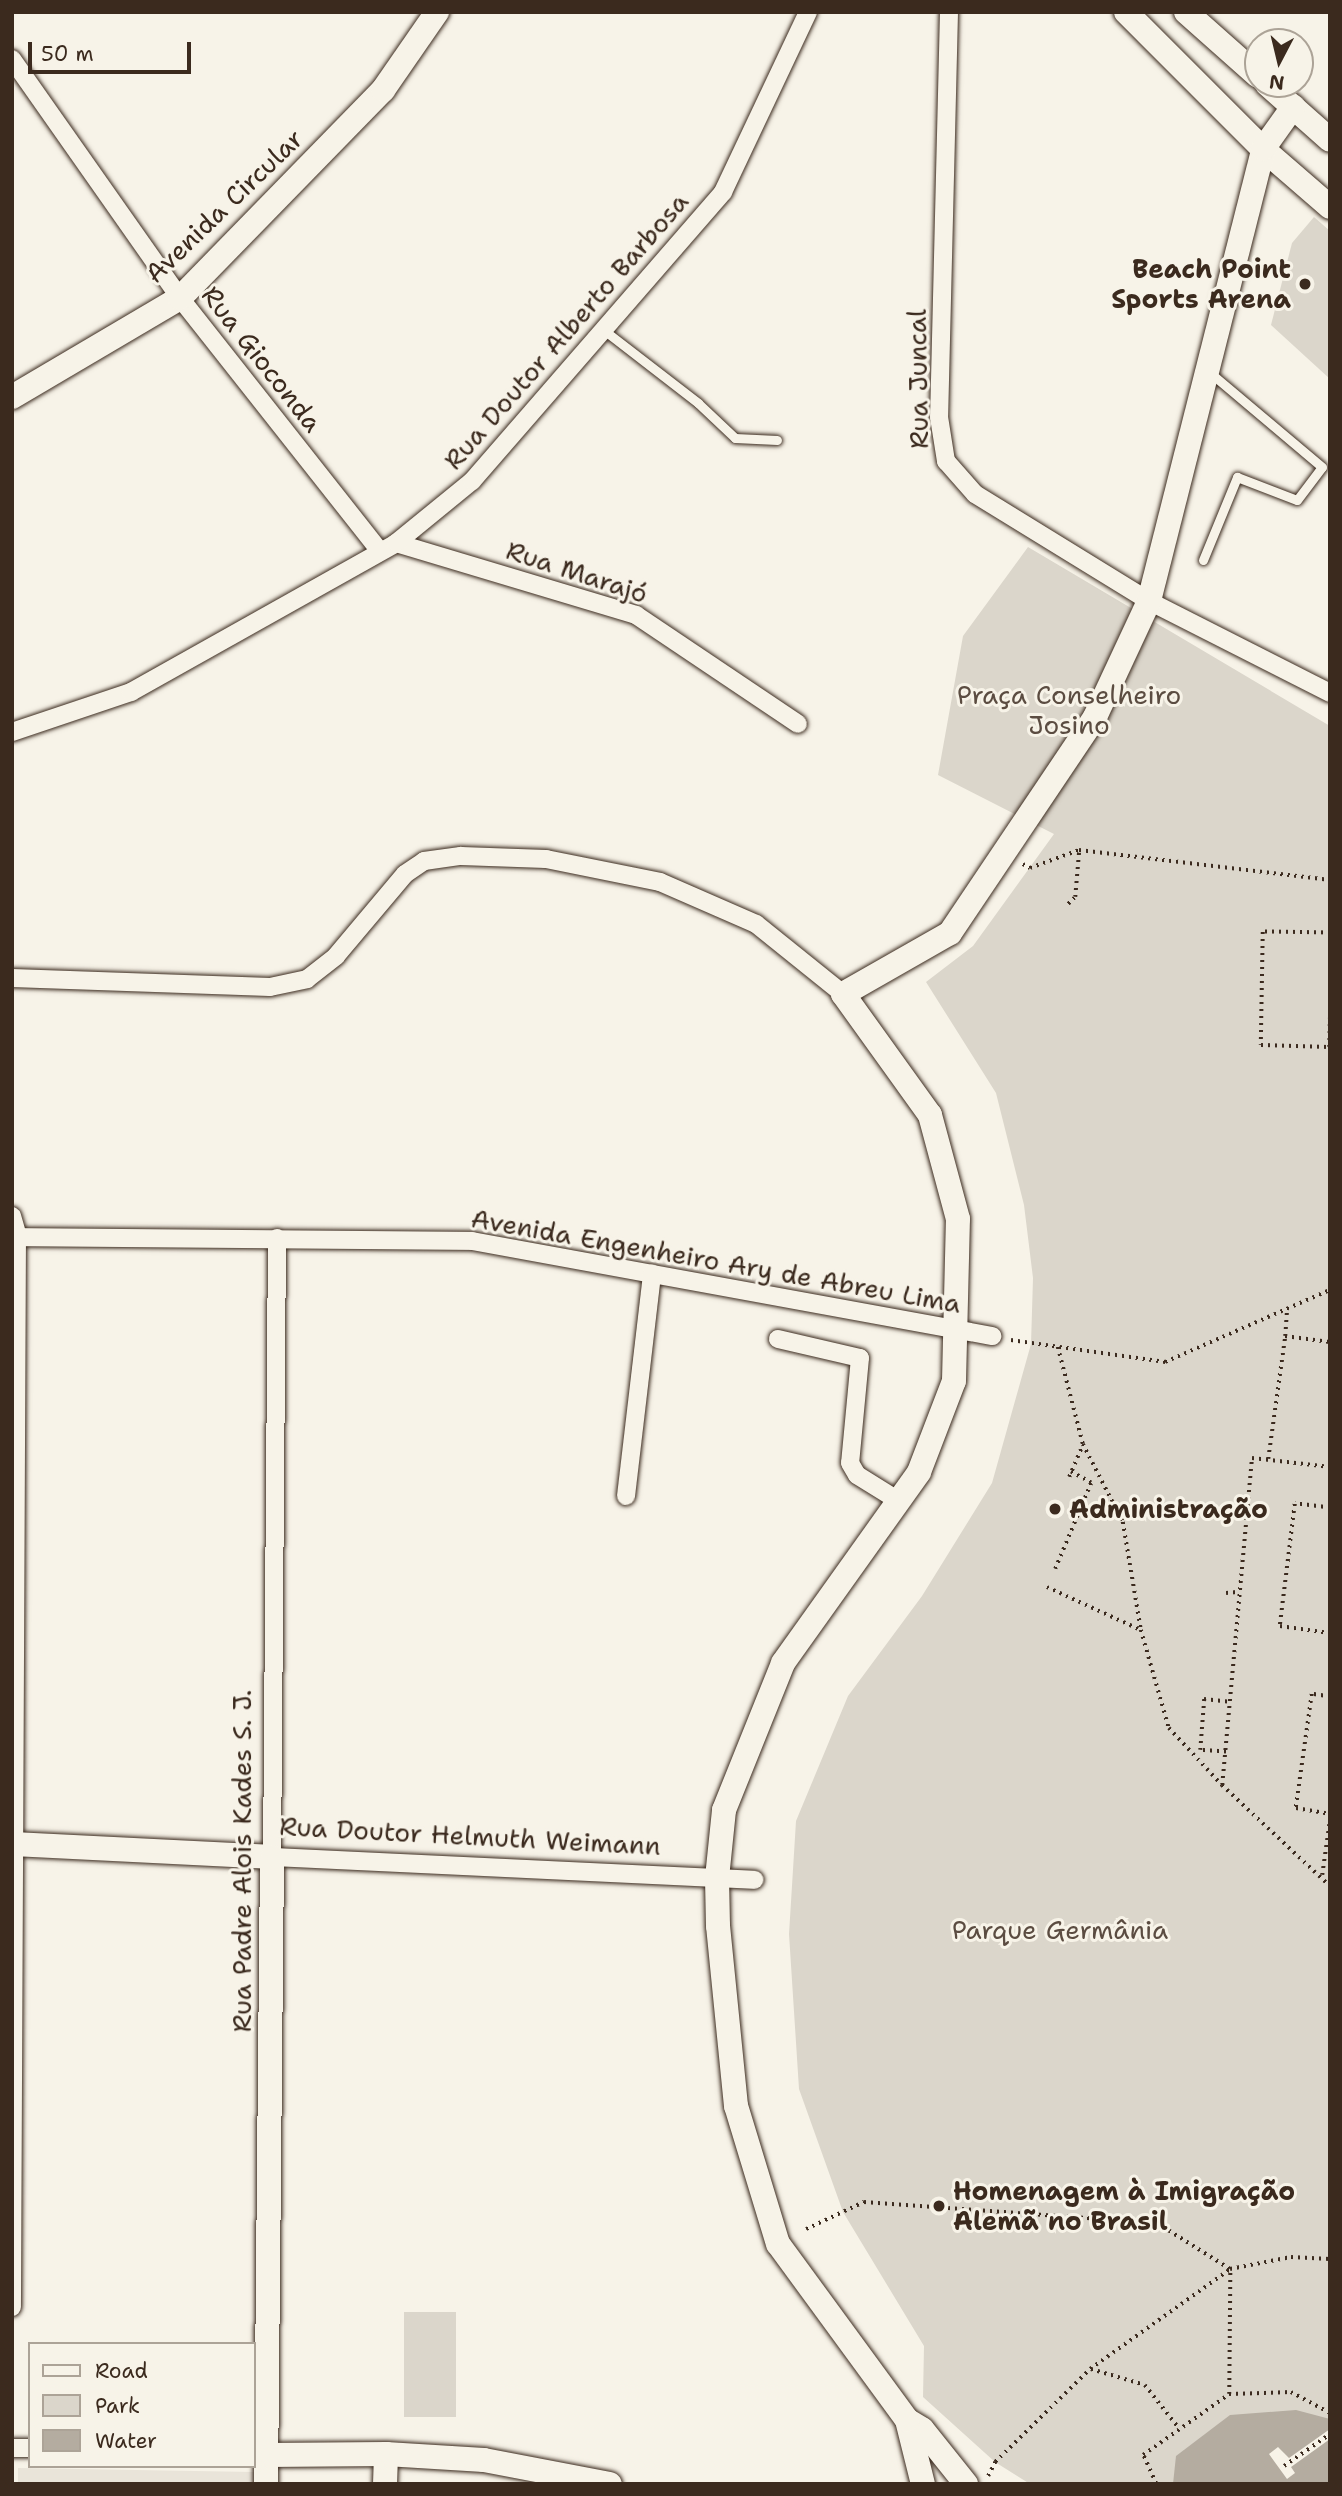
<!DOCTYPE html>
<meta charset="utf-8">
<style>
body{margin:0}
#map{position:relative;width:1342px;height:2496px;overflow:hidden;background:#f7f3e8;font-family:"Shantell Sans",sans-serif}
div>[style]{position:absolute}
.built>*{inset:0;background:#e9e4d9}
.green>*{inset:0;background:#dbd6cb;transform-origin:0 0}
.water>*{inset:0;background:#b4aca0}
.pier>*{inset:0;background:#f7f3e8}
.path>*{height:3.5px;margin-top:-1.75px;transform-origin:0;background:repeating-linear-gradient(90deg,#3b2a1e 0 2px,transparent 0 7px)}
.roads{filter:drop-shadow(0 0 2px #3b2a1e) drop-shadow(0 0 2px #3b2a1e)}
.lane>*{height:9px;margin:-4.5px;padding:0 4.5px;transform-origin:4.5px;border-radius:4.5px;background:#f7f3e8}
.street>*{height:18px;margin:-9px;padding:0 9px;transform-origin:9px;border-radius:9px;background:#f7f3e8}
.secondary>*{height:24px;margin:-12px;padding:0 12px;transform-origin:12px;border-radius:12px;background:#f7f3e8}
.dots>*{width:19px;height:19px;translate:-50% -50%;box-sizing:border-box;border:4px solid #f7f3e8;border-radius:50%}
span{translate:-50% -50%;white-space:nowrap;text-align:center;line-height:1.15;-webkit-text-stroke:6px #f7f3e8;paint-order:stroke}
.street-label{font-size:26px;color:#3b2a1e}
.poi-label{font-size:26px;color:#3b2a1e;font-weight:700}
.right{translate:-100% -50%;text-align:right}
.left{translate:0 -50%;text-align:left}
.park-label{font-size:26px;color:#5b4c41}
.frame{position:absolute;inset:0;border:14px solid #3b2a1e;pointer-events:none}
.legend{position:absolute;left:28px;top:2342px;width:228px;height:126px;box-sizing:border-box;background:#f7f3e8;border:2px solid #aca397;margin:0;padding:9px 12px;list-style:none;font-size:21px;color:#3b2a1e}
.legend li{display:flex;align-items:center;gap:14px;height:35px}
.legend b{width:35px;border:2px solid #aca397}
.north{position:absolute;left:1244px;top:28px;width:70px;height:70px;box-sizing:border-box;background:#f7f3e8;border:2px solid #aca397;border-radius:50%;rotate:187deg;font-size:19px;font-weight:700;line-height:28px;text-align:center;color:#3b2a1e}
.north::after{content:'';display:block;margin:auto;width:24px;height:32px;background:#3b2a1e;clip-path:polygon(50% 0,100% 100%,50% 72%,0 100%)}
.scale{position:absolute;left:28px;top:42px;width:163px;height:32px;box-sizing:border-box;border:4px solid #3b2a1e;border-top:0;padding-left:9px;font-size:21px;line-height:24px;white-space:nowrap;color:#3b2a1e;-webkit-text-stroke:5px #f7f3e8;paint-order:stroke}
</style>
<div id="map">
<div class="built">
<div style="clip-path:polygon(18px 2468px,254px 2472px,254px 2484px,18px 2484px)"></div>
</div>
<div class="green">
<div style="clip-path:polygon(1314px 217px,1330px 231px,1330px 379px,1271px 325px,1292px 243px)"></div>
<div style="clip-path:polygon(1028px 547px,1330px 726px,1330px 2484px,1030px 2484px,995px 2462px,923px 2397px,924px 2346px,843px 2212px,799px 2089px,789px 1934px,796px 1821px,848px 1696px,922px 1596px,992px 1483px,1031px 1344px,1033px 1278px,1024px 1205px,996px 1093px,926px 982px,973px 946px,1054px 834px,938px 775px,963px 636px)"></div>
<div style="left:404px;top:2312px;width:52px;height:105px"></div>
</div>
<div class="water">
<div style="clip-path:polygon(1296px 2410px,1330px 2419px,1330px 2484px,1173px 2484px,1176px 2456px,1230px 2415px)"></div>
</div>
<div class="pier">
<div style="clip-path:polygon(1330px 2429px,1330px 2439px,1291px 2467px,1295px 2473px,1287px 2479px,1269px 2454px,1278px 2447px,1289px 2458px)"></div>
</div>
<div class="path">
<div style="left:1023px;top:864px;width:8px;rotate:30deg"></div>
<div style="left:1030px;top:868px;width:52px;rotate:-20.2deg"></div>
<div style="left:1079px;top:850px;width:253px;rotate:6.8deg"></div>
<div style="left:1068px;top:904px;width:10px;rotate:-45deg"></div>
<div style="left:1075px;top:897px;width:47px;rotate:-85.1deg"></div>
<div style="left:1330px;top:933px;width:67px;rotate:-179.1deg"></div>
<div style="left:1263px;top:932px;width:113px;rotate:91deg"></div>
<div style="left:1261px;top:1045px;width:68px;rotate:1.7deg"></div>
<div style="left:1329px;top:1047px;width:40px;rotate:-88.6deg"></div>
<div style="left:1285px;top:1336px;width:27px;rotate:-86deg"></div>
<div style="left:1011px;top:1340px;width:156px;rotate:8.1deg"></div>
<div style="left:1165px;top:1362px;width:180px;rotate:-23.6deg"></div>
<div style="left:1058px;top:1347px;width:100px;rotate:75.5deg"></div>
<div style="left:1083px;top:1444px;width:88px;rotate:62.9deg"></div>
<div style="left:1123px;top:1522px;width:109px;rotate:80.5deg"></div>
<div style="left:1141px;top:1630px;width:102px;rotate:74.1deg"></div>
<div style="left:1169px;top:1728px;width:78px;rotate:47.1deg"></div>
<div style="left:1222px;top:1785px;width:148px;rotate:43.1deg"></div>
<div style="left:1268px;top:1459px;width:124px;rotate:-82.1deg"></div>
<div style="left:1285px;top:1336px;width:45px;rotate:7.6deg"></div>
<div style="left:1069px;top:1477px;width:36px;rotate:-67deg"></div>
<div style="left:1330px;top:1508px;width:35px;rotate:-173deg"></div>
<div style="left:1295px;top:1504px;width:123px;rotate:97deg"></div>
<div style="left:1280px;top:1626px;width:50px;rotate:8deg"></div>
<div style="left:1055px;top:1569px;width:93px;rotate:-67.3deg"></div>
<div style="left:1091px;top:1483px;width:23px;rotate:-151deg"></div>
<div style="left:1047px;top:1587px;width:103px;rotate:24.6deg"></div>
<div style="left:1226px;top:1593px;width:11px;rotate:-5deg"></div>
<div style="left:1330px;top:1697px;width:18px;rotate:-171deg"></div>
<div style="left:1312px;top:1694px;width:115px;rotate:98deg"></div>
<div style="left:1296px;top:1808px;width:35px;rotate:10deg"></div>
<div style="left:1226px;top:1752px;width:26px;rotate:-176deg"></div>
<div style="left:1200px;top:1750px;width:51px;rotate:-85.5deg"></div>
<div style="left:1204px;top:1699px;width:28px;rotate:6deg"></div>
<div style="left:1222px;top:1785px;width:328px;rotate:-84.8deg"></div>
<div style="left:1252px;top:1458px;width:79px;rotate:6.6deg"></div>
<div style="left:1322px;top:1875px;width:58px;rotate:-82deg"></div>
<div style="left:806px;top:2229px;width:64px;rotate:-25deg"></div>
<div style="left:864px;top:2202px;width:294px;rotate:4.1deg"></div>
<div style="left:1157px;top:2223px;width:86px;rotate:32.2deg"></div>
<div style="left:1091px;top:2369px;width:56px;rotate:16.5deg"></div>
<div style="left:1145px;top:2385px;width:53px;rotate:51.8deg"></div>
<div style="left:1229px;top:2394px;width:124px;rotate:-89.5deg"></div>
<div style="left:1284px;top:2466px;width:56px;rotate:-34.8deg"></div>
<div style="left:988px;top:2476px;width:16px;rotate:-63deg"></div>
<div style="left:995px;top:2462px;width:133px;rotate:-44.4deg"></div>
<div style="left:1090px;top:2369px;width:172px;rotate:-35.5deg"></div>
<div style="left:1230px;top:2269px;width:62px;rotate:-11.1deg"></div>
<div style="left:1291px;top:2257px;width:39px;rotate:3deg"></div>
<div style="left:1156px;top:2484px;width:32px;rotate:-114deg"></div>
<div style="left:1143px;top:2455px;width:105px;rotate:-35.3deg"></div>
<div style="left:1229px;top:2394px;width:62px;rotate:-1.8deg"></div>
<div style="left:1291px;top:2392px;width:44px;rotate:28.3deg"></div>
</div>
<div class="roads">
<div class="lane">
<div style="left:605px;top:331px;width:118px;rotate:37.7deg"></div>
<div style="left:698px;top:403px;width:51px;rotate:43.4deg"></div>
<div style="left:735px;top:438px;width:42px;rotate:2.7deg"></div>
<div style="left:1203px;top:560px;width:90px;rotate:-67.7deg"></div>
<div style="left:1237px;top:477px;width:64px;rotate:21deg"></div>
<div style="left:1297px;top:500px;width:41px;rotate:-52.9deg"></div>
<div style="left:1322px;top:467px;width:148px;rotate:-139.9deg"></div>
</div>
<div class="street">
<div style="left:949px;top:12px;width:405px;rotate:91.4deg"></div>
<div style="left:939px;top:417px;width:45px;rotate:81deg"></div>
<div style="left:946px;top:461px;width:44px;rotate:48.7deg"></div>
<div style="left:975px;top:494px;width:204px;rotate:31.6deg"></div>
<div style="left:1149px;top:601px;width:203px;rotate:26.9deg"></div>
<div style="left:12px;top:59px;width:292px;rotate:54.9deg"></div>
<div style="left:180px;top:298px;width:321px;rotate:51.7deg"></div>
<div style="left:396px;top:543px;width:251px;rotate:16.7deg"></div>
<div style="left:636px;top:615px;width:195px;rotate:33.9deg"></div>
<div style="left:12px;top:732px;width:126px;rotate:-18.6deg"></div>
<div style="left:131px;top:692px;width:304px;rotate:-29.3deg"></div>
<div style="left:396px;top:543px;width:98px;rotate:-39.2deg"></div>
<div style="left:472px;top:481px;width:383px;rotate:-49deg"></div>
<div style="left:723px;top:192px;width:199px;rotate:-64.7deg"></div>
<div style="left:12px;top:978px;width:258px;rotate:2deg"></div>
<div style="left:270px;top:987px;width:38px;rotate:-12deg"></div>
<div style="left:307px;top:979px;width:37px;rotate:-38deg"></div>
<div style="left:336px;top:956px;width:107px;rotate:-49.9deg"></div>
<div style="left:405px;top:874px;width:23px;rotate:-34deg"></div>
<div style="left:424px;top:861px;width:37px;rotate:-8deg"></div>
<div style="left:461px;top:856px;width:85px;rotate:2deg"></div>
<div style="left:546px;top:859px;width:116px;rotate:11.4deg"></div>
<div style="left:660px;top:882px;width:105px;rotate:23.6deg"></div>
<div style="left:756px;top:924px;width:112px;rotate:38.8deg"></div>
<div style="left:12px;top:1216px;width:18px;rotate:74deg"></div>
<div style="left:17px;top:1233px;width:1074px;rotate:90.27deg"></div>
<div style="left:12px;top:1237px;width:460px;rotate:0.5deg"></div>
<div style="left:472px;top:1241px;width:529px;rotate:10.35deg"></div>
<div style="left:277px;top:1238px;width:619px;rotate:90.46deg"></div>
<div style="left:272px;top:1857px;width:483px;rotate:2.7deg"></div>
<div style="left:778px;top:1339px;width:84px;rotate:13deg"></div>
<div style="left:860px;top:1358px;width:105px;rotate:95.4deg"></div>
<div style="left:850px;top:1463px;width:14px;rotate:60deg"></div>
<div style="left:857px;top:1475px;width:49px;rotate:31.8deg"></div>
<div style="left:626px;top:1496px;width:224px;rotate:-83.3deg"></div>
<div style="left:12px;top:2448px;width:18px"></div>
</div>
<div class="secondary">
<div style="left:1126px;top:12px;width:194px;rotate:45deg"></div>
<div style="left:1263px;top:149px;width:89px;rotate:40.9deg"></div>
<div style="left:1186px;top:12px;width:96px;rotate:41.6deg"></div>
<div style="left:1267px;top:84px;width:84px;rotate:41.6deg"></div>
<div style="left:12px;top:397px;width:195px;rotate:-30.5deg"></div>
<div style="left:180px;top:298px;width:291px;rotate:-45.7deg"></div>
<div style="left:383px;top:90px;width:95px;rotate:-55.3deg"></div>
<div style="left:15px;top:1844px;width:257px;rotate:2.9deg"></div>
<div style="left:272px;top:1857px;width:627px;rotate:90.55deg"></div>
<div style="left:907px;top:2420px;width:66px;rotate:76deg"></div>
<div style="left:267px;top:2455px;width:119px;rotate:-0.5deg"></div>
<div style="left:386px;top:2454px;width:98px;rotate:3.5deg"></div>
<div style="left:484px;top:2460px;width:128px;rotate:10.8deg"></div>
<div style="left:385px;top:2484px;width:30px;rotate:-88deg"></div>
<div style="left:966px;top:2484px;width:70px;rotate:-128.7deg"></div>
<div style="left:922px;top:2429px;width:17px;rotate:-149deg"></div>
<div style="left:907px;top:2420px;width:218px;rotate:-126.2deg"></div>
<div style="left:778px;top:2244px;width:144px;rotate:-106.9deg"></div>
<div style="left:736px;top:2106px;width:181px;rotate:-95.7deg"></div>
<div style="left:718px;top:1926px;width:48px;rotate:-91.2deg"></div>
<div style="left:717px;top:1878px;width:68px;rotate:-84.1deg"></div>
<div style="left:724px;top:1810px;width:158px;rotate:-68.1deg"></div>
<div style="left:783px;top:1663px;width:234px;rotate:-54.5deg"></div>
<div style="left:919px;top:1472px;width:97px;rotate:-69deg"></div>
<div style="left:954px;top:1381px;width:162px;rotate:-88.6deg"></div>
<div style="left:958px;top:1219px;width:108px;rotate:-105.1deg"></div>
<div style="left:930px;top:1115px;width:149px;rotate:-125.7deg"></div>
<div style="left:843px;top:994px;width:123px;rotate:-29.7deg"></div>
<div style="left:950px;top:933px;width:260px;rotate:-56.1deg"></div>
<div style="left:1095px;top:717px;width:128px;rotate:-65deg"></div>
<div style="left:1149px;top:601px;width:466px;rotate:-75.8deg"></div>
<div style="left:1263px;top:149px;width:52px;rotate:-54.5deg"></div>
</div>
</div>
<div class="dots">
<div style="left:1305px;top:284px;background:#3b2a1e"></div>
<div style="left:1055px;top:1509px;background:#3b2a1e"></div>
<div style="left:939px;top:2206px;background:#3b2a1e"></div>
</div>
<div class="street-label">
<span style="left:224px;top:206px;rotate:-44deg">Avenida Circular</span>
<span style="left:566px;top:331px;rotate:-49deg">Rua Doutor Alberto Barbosa</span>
<span style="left:262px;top:359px;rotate:52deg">Rua Gioconda</span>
<span style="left:918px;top:379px;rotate:-91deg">Rua Juncal</span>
<span style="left:577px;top:572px;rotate:18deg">Rua Marajó</span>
<span style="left:716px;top:1261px;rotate:10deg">Avenida Engenheiro Ary de Abreu Lima</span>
<span style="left:470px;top:1836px;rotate:3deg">Rua Doutor Helmuth Weimann</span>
<span style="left:242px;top:1861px;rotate:-90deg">Rua Padre Alois Kades S. J.</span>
</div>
<div class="poi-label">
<span class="right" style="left:1291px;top:284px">Beach Point<br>Sports Arena</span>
<span class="left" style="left:1069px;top:1509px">Administração</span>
<span class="left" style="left:953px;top:2206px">Homenagem à Imigração<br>Alemã no Brasil</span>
</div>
<div class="park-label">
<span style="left:1069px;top:710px">Praça Conselheiro<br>Josino</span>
<span style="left:1060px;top:1930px">Parque Germânia</span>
</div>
<div class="frame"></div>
<ul class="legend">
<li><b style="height:9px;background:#f7f3e8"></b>Road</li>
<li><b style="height:19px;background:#dbd6cb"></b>Park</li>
<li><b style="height:19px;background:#b4aca0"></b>Water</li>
</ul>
<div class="north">N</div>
<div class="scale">50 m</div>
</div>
